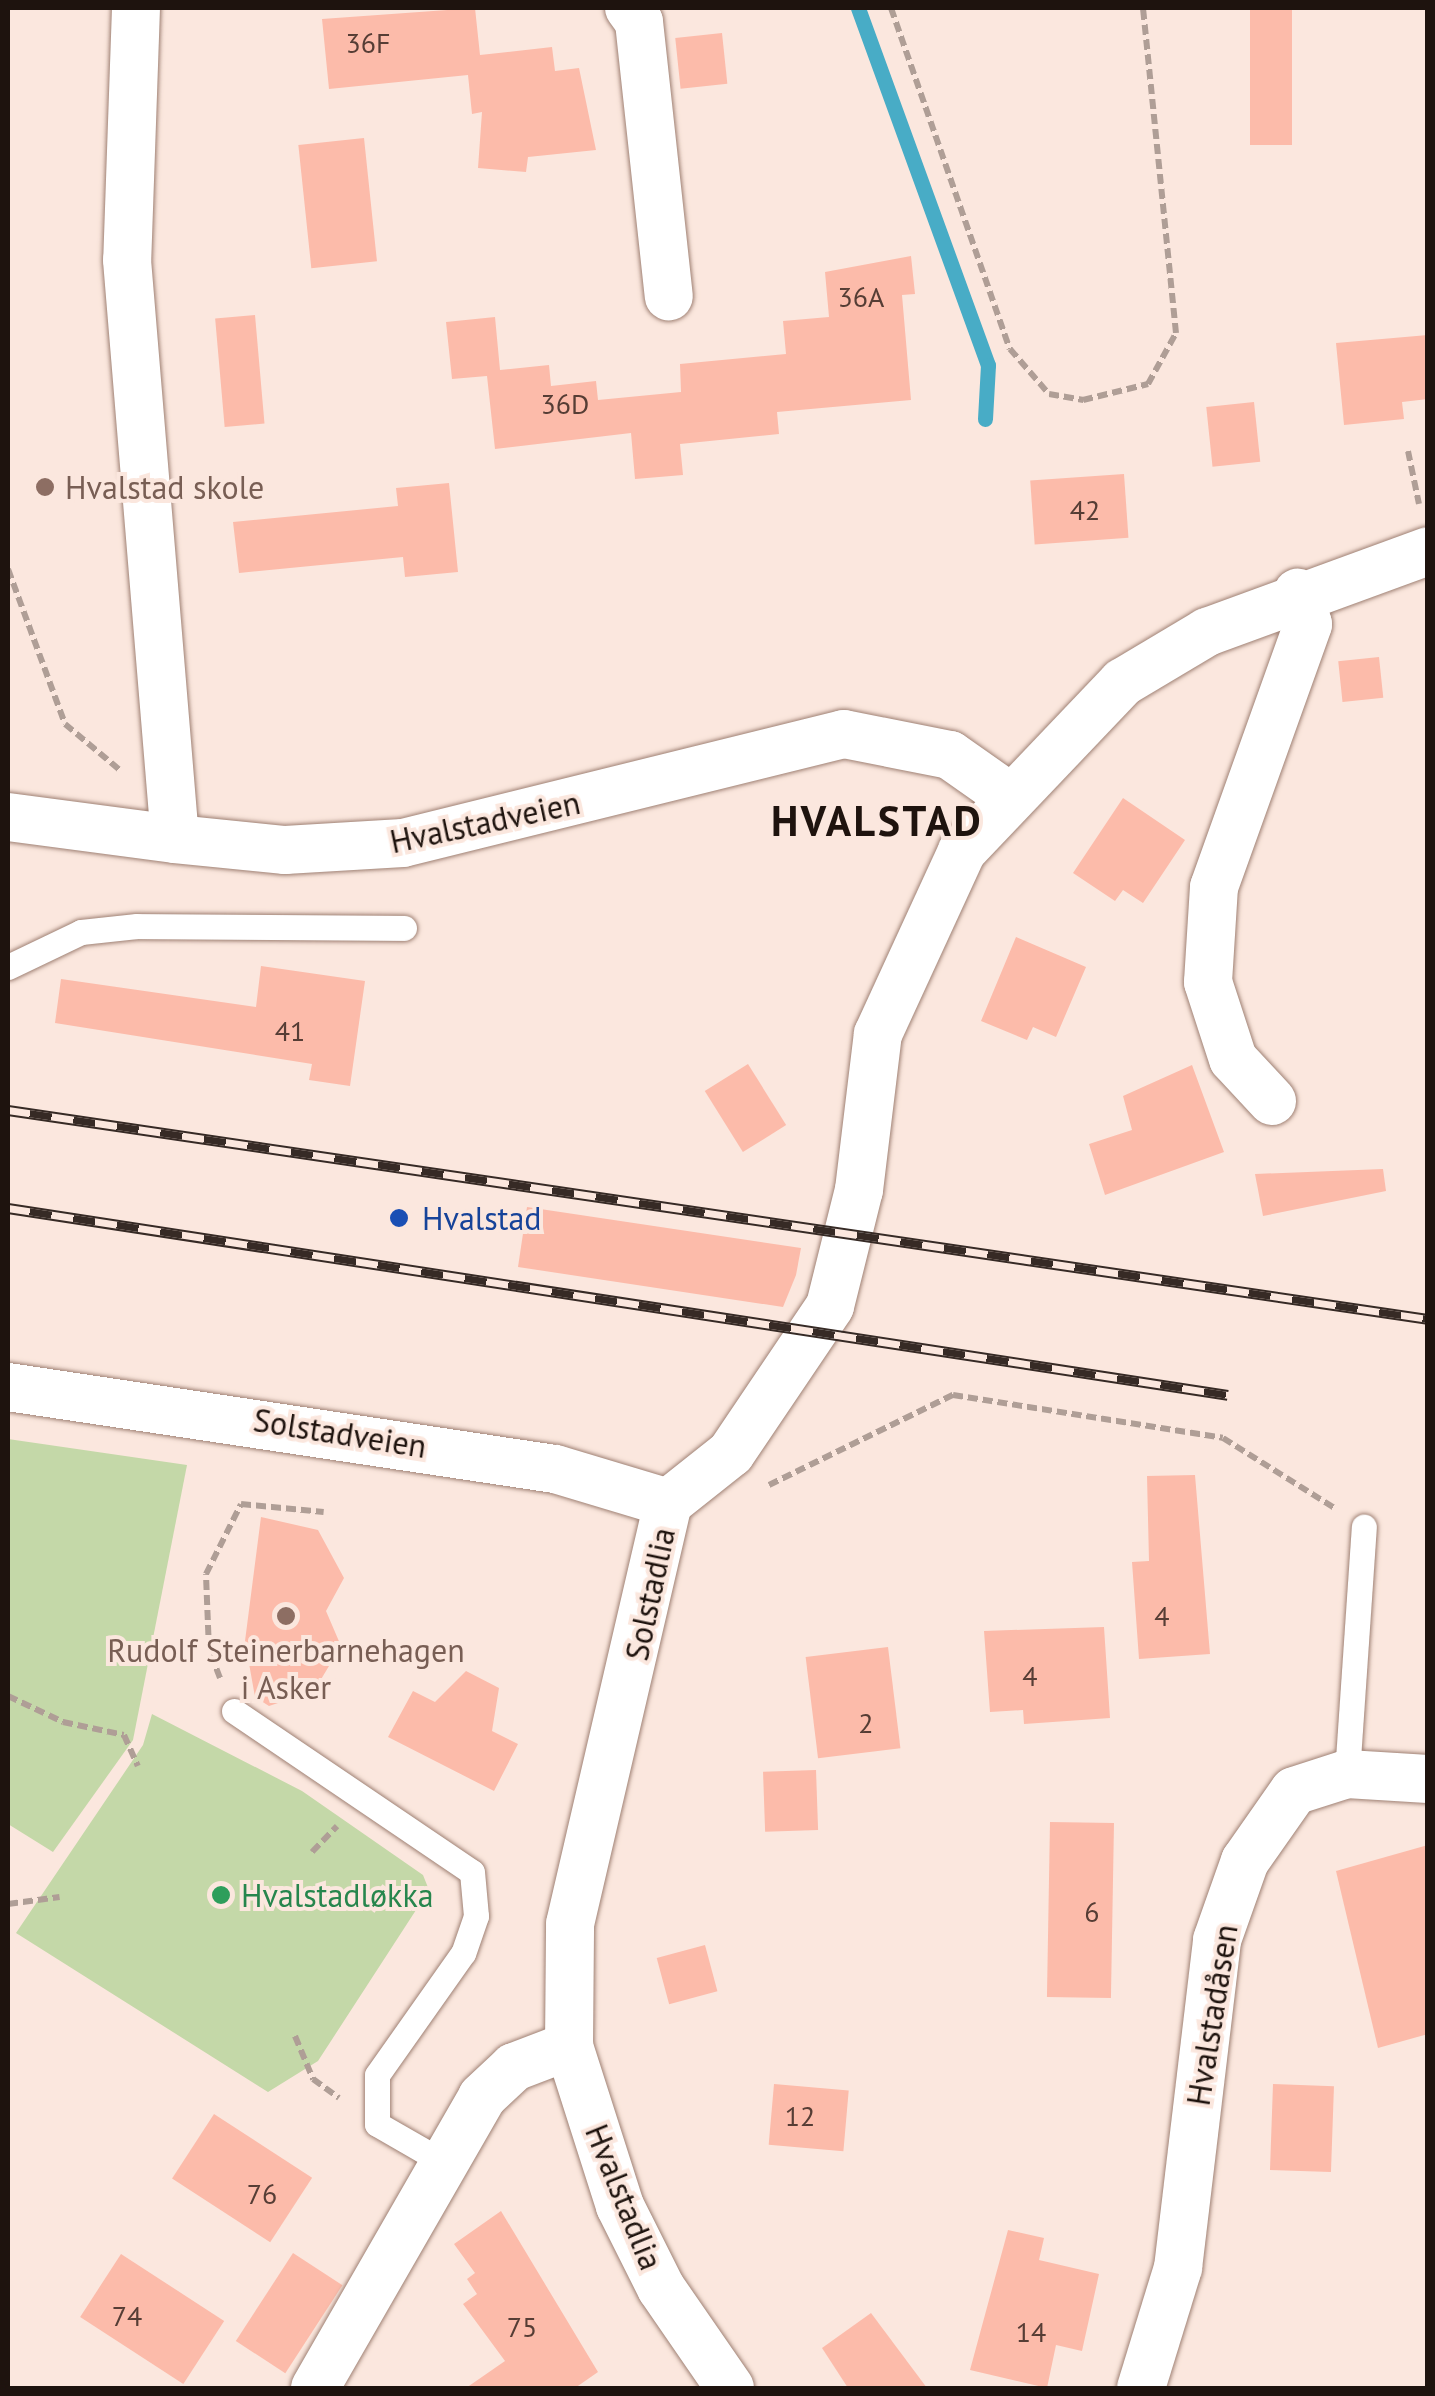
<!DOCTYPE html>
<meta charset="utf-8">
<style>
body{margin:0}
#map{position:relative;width:1435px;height:2396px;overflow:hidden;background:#fbe7de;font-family:"PT Sans",sans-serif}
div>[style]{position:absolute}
.green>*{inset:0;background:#c4d8a8}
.stream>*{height:15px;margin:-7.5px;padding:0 7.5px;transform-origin:7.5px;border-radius:7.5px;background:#48acc6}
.building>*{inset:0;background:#fcbbaa;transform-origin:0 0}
.path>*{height:6px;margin-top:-3px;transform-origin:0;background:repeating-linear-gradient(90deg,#af9e96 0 10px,transparent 0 15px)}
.roads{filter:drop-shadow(0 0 2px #9f8174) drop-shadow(0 0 2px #9f8174)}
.lane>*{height:25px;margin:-12.5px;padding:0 12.5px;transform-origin:12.5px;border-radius:12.5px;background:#fff}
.street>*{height:48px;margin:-24px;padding:0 24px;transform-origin:24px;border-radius:24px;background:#fff}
.rail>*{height:11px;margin-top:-5.5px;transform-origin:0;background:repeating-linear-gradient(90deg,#fbe7de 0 22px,#362a25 0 44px);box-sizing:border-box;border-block:2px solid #362a25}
.dots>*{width:28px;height:28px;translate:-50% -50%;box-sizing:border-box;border:5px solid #fbe7de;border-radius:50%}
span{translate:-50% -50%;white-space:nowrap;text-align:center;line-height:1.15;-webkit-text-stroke:8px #fbe7de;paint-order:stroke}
.number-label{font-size:28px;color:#563d35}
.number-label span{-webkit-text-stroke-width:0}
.education-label{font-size:32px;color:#785e54}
.left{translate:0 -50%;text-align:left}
.street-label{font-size:32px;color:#1e130e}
.transit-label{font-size:32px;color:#164399}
.leisure-label{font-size:32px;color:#27864d}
.district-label{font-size:42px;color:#1e130e;font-weight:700;letter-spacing:2.5px}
.frame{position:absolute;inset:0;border:10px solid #1e130e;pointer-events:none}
</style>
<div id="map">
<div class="green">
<div style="clip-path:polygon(8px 1439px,187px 1465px,133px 1740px,53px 1852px,8px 1824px)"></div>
<div style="clip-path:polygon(152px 1714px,302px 1791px,423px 1875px,429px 1890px,318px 2061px,268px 2092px,16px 1933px,143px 1745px)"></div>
</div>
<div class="stream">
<div style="left:858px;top:8px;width:380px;rotate:70deg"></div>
<div style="left:988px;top:365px;width:54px;rotate:93.2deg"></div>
</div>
<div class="building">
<div style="clip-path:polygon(475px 8px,480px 55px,552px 47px,555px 71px,579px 68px,596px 150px,528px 157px,526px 172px,478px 168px,482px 112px,472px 114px,468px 75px,329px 89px,322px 19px)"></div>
<div style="left:1250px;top:8px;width:42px;height:137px"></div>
<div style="left:722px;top:33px;width:51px;height:47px;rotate:84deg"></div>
<div style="left:364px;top:138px;width:124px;height:66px;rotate:84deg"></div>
<div style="clip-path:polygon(911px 256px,915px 294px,902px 295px,911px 400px,777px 412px,779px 434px,680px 444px,683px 475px,635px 479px,631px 433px,495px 449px,487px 376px,452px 379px,446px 322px,495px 317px,500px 370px,549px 365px,551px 386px,596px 381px,598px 400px,681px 392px,680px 364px,786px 354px,783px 321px,829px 317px,825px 272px)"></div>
<div style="left:255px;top:315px;width:109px;height:40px;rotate:85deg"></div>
<div style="clip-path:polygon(1428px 335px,1428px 399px,1402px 402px,1404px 419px,1344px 425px,1336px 343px)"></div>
<div style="left:1254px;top:402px;width:60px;height:48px;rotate:84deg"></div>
<div style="left:1124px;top:474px;width:64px;height:94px;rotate:86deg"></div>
<div style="clip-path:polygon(449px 483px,458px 572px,405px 577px,403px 557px,239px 573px,233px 522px,398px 506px,396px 488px)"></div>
<div style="left:1379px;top:657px;width:41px;height:41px;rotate:84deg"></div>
<div style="clip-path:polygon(1123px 798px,1185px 840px,1143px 903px,1123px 890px,1115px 901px,1073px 873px)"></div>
<div style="clip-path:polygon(1016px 937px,1086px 967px,1056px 1037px,1033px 1027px,1027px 1040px,981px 1021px)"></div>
<div style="clip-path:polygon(261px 966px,365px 981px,350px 1086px,309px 1080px,312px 1064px,55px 1023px,61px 979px,256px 1007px)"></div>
<div style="left:748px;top:1064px;width:72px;height:51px;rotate:58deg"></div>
<div style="clip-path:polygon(1192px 1065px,1224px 1152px,1105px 1195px,1089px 1144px,1132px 1130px,1123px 1096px)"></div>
<div style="clip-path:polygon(1383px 1169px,1386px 1191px,1263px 1216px,1255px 1174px)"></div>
<div style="clip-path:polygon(527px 1207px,801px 1248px,796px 1275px,783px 1307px,518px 1267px)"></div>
<div style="clip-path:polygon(1195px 1475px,1210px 1654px,1139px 1659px,1132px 1562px,1149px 1561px,1147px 1476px)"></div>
<div style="clip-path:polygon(261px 1517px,318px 1530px,344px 1578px,326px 1611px,341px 1646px,314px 1691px,269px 1706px,255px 1697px,245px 1641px)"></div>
<div style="clip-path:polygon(1104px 1627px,1110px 1718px,1024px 1724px,1023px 1710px,990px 1712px,984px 1631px)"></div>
<div style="left:888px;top:1647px;width:102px;height:83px;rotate:83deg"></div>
<div style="clip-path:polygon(466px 1671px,499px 1688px,492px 1731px,518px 1744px,494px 1791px,388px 1737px,413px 1691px,435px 1702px)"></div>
<div style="left:816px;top:1770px;width:60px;height:53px;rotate:88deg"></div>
<div style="left:1050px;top:1822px;width:64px;height:175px;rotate:1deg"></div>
<div style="clip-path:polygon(1428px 1845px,1428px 2034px,1378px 2048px,1336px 1871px)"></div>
<div style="left:705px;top:1945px;width:48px;height:50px;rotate:75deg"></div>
<div style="left:774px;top:2084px;width:75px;height:61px;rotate:5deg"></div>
<div style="left:1273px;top:2084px;width:61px;height:86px;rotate:2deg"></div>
<div style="left:214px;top:2114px;width:117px;height:77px;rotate:33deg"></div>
<div style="clip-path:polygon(501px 2211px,598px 2372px,575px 2388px,466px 2388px,505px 2361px,463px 2304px,477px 2294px,467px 2279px,475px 2273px,454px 2244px)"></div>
<div style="clip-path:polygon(1008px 2230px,1044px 2238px,1039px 2260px,1099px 2274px,1082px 2351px,1056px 2345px,1047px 2388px,970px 2370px)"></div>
<div style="left:293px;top:2253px;width:59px;height:105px;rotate:33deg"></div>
<div style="left:121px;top:2254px;width:123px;height:75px;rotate:33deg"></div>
<div style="clip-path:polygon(871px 2313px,927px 2388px,848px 2388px,822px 2348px)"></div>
</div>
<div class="path">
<div style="left:891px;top:8px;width:361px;rotate:70.8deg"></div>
<div style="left:1010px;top:349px;width:60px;rotate:49.1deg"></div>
<div style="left:1049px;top:394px;width:35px;rotate:10deg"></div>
<div style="left:1083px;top:400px;width:67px;rotate:-13.8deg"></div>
<div style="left:1148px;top:384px;width:58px;rotate:-61.2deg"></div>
<div style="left:1176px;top:333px;width:327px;rotate:-95.8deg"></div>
<div style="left:1408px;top:451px;width:54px;rotate:78.3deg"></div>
<div style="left:8px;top:569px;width:165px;rotate:69.8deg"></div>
<div style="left:65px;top:724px;width:73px;rotate:40deg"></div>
<div style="left:769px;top:1485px;width:205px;rotate:-26.1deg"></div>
<div style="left:953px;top:1395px;width:273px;rotate:9deg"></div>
<div style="left:1223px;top:1438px;width:133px;rotate:32.1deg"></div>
<div style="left:220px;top:1678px;width:30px;rotate:-111deg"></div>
<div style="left:209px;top:1650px;width:76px;rotate:-92.3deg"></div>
<div style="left:206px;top:1574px;width:78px;rotate:-63.4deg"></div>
<div style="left:241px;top:1504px;width:83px;rotate:5.5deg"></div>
<div style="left:8px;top:1696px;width:61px;rotate:25.3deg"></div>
<div style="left:63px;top:1722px;width:62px;rotate:12deg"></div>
<div style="left:124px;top:1735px;width:34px;rotate:66deg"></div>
<div style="left:312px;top:1852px;width:36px;rotate:-46deg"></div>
<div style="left:8px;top:1904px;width:52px;rotate:-7.7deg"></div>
<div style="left:295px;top:2036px;width:47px;rotate:67.3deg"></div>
<div style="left:313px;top:2079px;width:32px;rotate:36deg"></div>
</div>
<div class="roads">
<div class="lane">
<div style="left:8px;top:967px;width:81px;rotate:-25.6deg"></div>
<div style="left:81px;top:932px;width:56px;rotate:-6.1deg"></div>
<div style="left:137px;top:926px;width:267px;rotate:0.4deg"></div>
<div style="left:234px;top:1711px;width:287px;rotate:34.1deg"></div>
<div style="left:472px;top:1872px;width:44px;rotate:84.8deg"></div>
<div style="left:476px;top:1916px;width:39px;rotate:109deg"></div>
<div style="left:463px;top:1953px;width:149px;rotate:125.2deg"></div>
<div style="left:377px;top:2075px;width:49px;rotate:90deg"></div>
<div style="left:377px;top:2124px;width:76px;rotate:29.9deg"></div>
<div style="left:1347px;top:1774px;width:248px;rotate:-86.1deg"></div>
</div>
<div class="street">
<div style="left:136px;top:8px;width:252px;rotate:92deg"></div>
<div style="left:127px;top:260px;width:581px;rotate:85.26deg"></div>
<div style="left:175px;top:839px;width:111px;rotate:5.7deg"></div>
<div style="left:285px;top:850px;width:118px;rotate:-3.4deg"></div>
<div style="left:403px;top:843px;width:454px;rotate:-13.9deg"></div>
<div style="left:844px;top:734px;width:108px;rotate:11.2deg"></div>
<div style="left:950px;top:755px;width:70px;rotate:35.1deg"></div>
<div style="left:629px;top:8px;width:17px;rotate:54deg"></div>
<div style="left:639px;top:22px;width:276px;rotate:83.8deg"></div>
<div style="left:8px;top:817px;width:168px;rotate:7.5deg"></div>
<div style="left:1272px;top:1101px;width:57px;rotate:-132.9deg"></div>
<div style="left:1233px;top:1059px;width:81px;rotate:-108deg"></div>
<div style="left:1208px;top:982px;width:95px;rotate:-86.4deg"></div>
<div style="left:1214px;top:887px;width:279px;rotate:-70.3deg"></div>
<div style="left:1308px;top:624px;width:33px;rotate:-108deg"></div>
<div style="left:8px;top:1387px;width:553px;rotate:8.53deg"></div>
<div style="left:555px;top:1469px;width:118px;rotate:16.7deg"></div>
<div style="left:315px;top:2388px;width:336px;rotate:-60.1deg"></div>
<div style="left:482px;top:2097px;width:44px;rotate:-43.2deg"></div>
<div style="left:514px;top:2067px;width:59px;rotate:-20.9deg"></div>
<div style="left:730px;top:2388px;width:121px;rotate:-124.6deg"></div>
<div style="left:661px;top:2288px;width:92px;rotate:-116.6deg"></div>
<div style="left:620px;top:2206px;width:168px;rotate:-107.7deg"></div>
<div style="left:569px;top:2046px;width:122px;rotate:-89.5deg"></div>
<div style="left:570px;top:1924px;width:432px;rotate:-76.9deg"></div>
<div style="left:668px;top:1503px;width:80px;rotate:-38.4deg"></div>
<div style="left:731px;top:1453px;width:177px;rotate:-56deg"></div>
<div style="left:830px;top:1306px;width:120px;rotate:-76deg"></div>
<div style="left:859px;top:1190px;width:157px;rotate:-83.1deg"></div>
<div style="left:878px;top:1034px;width:201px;rotate:-65.3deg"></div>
<div style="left:962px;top:851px;width:233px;rotate:-46.4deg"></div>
<div style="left:1123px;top:682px;width:98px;rotate:-30.8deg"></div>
<div style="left:1207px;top:632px;width:235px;rotate:-20.1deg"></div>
<div style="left:1141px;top:2388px;width:126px;rotate:-72.9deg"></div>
<div style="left:1178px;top:2268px;width:330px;rotate:-83.2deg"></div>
<div style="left:1217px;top:1940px;width:84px;rotate:-70.5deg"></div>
<div style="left:1245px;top:1861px;width:85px;rotate:-55deg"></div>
<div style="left:1294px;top:1791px;width:56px;rotate:-17.8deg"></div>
<div style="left:1347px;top:1774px;width:81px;rotate:3.5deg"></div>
</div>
</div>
<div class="rail">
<div style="left:8px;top:1110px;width:1435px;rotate:8.37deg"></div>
<div style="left:8px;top:1208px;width:1234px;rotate:8.71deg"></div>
</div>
<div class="dots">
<div style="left:45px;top:487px;background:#8d6e63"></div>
<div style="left:399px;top:1218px;background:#1a4fb4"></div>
<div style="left:286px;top:1616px;background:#8d6e63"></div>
<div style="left:221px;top:1895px;background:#2e9e5b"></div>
</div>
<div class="number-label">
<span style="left:368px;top:43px">36F</span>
<span style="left:861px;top:297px">36A</span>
<span style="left:565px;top:404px">36D</span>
<span style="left:1085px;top:510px">42</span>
<span style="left:290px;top:1031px">41</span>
<span style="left:1162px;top:1616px">4</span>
<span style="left:1030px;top:1676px">4</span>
<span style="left:866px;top:1723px">2</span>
<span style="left:1092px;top:1912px">6</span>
<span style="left:800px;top:2116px">12</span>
<span style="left:262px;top:2194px">76</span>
<span style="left:127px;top:2316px">74</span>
<span style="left:522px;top:2327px">75</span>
<span style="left:1031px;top:2332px">14</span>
</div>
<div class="education-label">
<span class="left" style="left:65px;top:487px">Hvalstad skole</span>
<span style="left:286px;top:1669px">Rudolf Steinerbarnehagen<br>i Asker</span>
</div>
<div class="street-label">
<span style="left:485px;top:822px;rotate:-12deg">Hvalstadveien</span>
<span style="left:340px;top:1433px;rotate:9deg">Solstadveien</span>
<span style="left:650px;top:1594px;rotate:-78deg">Solstadlia</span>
<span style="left:1212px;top:2015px;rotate:-81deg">Hvalstadåsen</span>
<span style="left:624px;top:2197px;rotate:68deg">Hvalstadlia</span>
</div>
<div class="transit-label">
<span class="left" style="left:422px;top:1218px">Hvalstad</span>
</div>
<div class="leisure-label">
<span class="left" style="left:241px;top:1895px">Hvalstadløkka</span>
</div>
<div class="district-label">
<span style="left:877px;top:821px">HVALSTAD</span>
</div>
<div class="frame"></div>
</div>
